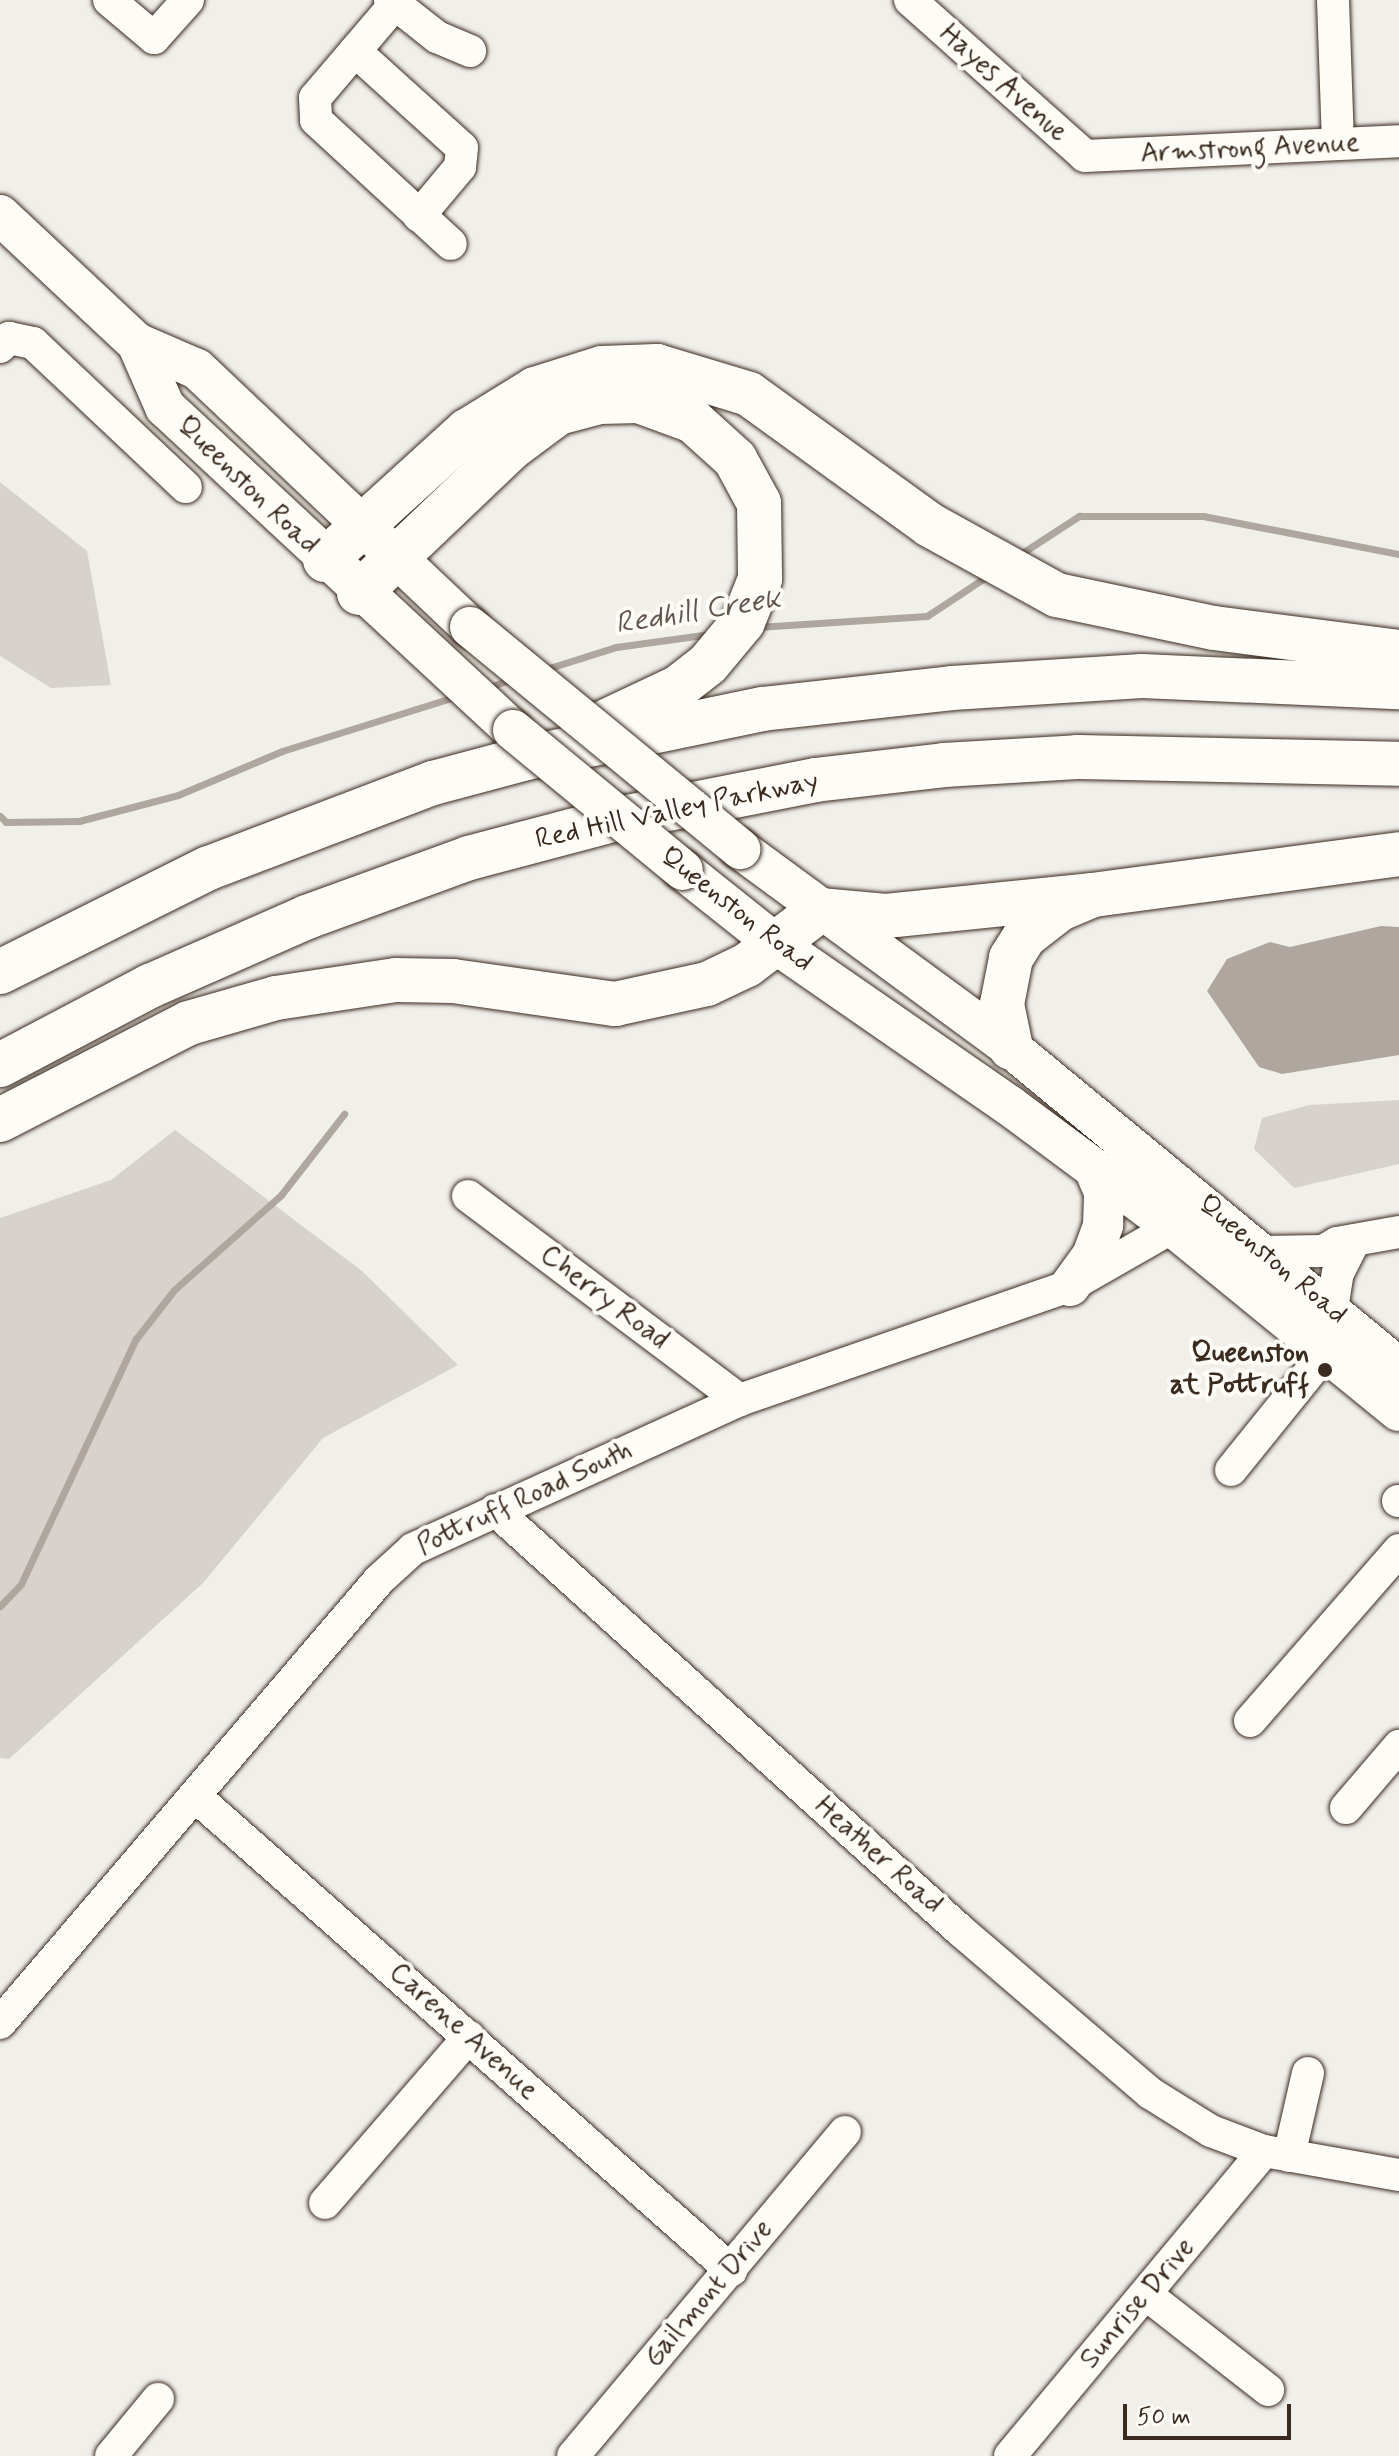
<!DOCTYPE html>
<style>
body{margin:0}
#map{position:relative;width:1399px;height:2456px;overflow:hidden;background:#f1efea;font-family:Mynerve,sans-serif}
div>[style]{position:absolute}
.green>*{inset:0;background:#d7d2cc}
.water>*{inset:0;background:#aea69f}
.stream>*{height:7px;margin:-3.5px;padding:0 3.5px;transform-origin:3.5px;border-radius:3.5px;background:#aea69f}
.roads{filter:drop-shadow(0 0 2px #3b2a1e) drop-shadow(0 0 2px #3b2a1e)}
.minor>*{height:32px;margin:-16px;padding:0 16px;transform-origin:16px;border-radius:16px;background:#fdfcf7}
.major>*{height:40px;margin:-20px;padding:0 20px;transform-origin:20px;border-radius:20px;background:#fdfcf7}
.highway>*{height:44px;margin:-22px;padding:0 22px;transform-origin:22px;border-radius:22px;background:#fdfcf7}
.bridges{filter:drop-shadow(0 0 2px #3b2a1e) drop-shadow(0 0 2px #3b2a1e)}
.major-bridge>*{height:40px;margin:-20px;padding:0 20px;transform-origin:20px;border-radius:20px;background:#fdfcf7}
.dots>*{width:22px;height:22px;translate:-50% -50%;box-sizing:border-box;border:4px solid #fdfcf7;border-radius:50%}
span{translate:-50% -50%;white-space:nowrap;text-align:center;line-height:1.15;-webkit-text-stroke:8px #fdfcf7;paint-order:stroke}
.street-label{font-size:28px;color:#3b2a1e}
.poi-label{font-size:28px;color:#3b2a1e;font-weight:700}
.right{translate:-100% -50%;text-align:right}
.water-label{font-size:30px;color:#63554b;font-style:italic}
.scale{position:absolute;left:1123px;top:2404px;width:168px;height:36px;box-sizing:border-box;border:4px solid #3b2a1e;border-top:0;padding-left:10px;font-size:24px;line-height:28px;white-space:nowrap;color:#3b2a1e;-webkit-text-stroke:6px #fdfcf7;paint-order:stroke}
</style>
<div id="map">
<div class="green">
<div style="clip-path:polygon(0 482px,87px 551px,111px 685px,51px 688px,0 656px)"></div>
<div style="clip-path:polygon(1399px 1100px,1399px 1164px,1294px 1188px,1254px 1149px,1262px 1118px,1309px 1105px)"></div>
<div style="clip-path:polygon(175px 1130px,362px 1271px,458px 1365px,323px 1438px,203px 1583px,9px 1759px,0 1758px,0 1218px,111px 1180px)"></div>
</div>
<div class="water">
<div style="clip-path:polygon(1381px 926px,1399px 927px,1399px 1055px,1282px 1074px,1259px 1067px,1207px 991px,1227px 959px,1270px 942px,1290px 947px)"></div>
</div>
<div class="stream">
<div style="left:1019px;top:555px;width:72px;rotate:-33deg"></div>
<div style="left:1079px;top:516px;width:124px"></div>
<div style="left:1203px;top:516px;width:200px;rotate:11deg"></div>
<div style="left:758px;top:627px;width:169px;rotate:-3.7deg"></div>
<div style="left:927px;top:616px;width:74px;rotate:-33.5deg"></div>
<div style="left:543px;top:670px;width:77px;rotate:-17.5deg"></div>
<div style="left:616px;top:647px;width:95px;rotate:-7.9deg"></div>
<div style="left:486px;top:688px;width:28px;rotate:-19deg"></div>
<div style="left:0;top:816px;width:8px;rotate:45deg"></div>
<div style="left:6px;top:822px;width:73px;rotate:-0.8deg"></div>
<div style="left:79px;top:821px;width:102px;rotate:-14.7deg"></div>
<div style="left:178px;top:795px;width:113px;rotate:-22.9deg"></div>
<div style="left:282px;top:751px;width:184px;rotate:-17.4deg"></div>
<div style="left:0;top:1606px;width:30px;rotate:-46deg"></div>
<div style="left:21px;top:1584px;width:271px;rotate:-64.9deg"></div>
<div style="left:136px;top:1339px;width:62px;rotate:-52.2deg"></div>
<div style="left:174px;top:1290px;width:143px;rotate:-41.6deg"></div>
<div style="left:281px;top:1195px;width:103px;rotate:-52.1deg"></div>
</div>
<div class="roads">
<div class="minor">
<div style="left:109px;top:0;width:59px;rotate:40.2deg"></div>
<div style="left:154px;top:38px;width:51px;rotate:-48.2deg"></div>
<div style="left:390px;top:0;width:60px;rotate:38.2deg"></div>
<div style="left:437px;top:37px;width:36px;rotate:23deg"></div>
<div style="left:910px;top:0;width:234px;rotate:41.7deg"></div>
<div style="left:1085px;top:156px;width:314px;rotate:-2.7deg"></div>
<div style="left:1333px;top:0;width:143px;rotate:88deg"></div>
<div style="left:395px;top:4px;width:123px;rotate:130.4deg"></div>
<div style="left:315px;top:98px;width:22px;rotate:87deg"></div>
<div style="left:316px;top:120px;width:183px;rotate:42.6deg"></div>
<div style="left:355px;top:51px;width:144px;rotate:42.2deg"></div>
<div style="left:462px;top:148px;width:19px;rotate:96deg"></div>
<div style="left:460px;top:167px;width:64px;rotate:129.9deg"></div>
<div style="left:0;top:347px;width:13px;rotate:-45deg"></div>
<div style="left:9px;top:338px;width:25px;rotate:12deg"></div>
<div style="left:33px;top:343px;width:210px;rotate:43.3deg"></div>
<div style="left:468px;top:1196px;width:340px;rotate:36.9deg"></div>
<div style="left:1263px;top:1252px;width:60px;rotate:-1deg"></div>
<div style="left:1323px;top:1251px;width:16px;rotate:-30deg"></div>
<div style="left:1337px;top:1243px;width:63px;rotate:-10.1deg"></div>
<div style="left:1332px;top:1309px;width:36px;rotate:-81deg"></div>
<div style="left:1338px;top:1273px;width:37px;rotate:-63deg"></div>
<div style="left:1231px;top:1470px;width:154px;rotate:-51.1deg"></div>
<div style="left:1398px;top:1501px;width:1px"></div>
<div style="left:495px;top:1510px;width:628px;rotate:42.1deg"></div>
<div style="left:961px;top:1931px;width:249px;rotate:40.6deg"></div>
<div style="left:1150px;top:2093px;width:72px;rotate:31.9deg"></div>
<div style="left:1211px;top:2131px;width:57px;rotate:20.7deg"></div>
<div style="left:1264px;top:2151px;width:137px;rotate:10.1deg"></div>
<div style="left:1250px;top:1721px;width:227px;rotate:-48.9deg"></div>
<div style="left:195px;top:1796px;width:716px;rotate:41.49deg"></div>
<div style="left:1346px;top:1808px;width:82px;rotate:-49.5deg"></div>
<div style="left:0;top:2023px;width:583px;rotate:-49.45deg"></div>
<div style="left:379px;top:1580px;width:46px;rotate:-42.4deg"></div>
<div style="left:413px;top:1549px;width:359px;rotate:-24.5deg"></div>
<div style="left:740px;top:1400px;width:349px;rotate:-19.1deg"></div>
<div style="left:1070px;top:1286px;width:119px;rotate:-29.8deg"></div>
<div style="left:1289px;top:2156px;width:85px;rotate:-77.1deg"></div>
<div style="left:325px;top:2203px;width:220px;rotate:-49.1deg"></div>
<div style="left:1147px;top:2295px;width:154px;rotate:38.1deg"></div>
<div style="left:111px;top:2456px;width:74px;rotate:-50.5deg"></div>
<div style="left:573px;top:2456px;width:423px;rotate:-50deg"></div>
<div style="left:1010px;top:2456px;width:397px;rotate:-50.2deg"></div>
</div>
<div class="major">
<div style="left:0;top:215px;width:187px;rotate:43.1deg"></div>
<div style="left:137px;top:343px;width:65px;rotate:23.4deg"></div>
<div style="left:197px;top:369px;width:376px;rotate:43.4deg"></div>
<div style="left:137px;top:343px;width:70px;rotate:66.4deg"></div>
<div style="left:165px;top:407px;width:475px;rotate:42.9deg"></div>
<div style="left:740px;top:849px;width:336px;rotate:36.3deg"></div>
<div style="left:1011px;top:1048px;width:503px;rotate:39.51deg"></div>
<div style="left:683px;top:870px;width:119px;rotate:38.5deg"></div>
<div style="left:776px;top:944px;width:285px;rotate:34.7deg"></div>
<div style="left:1010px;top:1106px;width:203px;rotate:36.6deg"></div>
<div style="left:1173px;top:1227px;width:291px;rotate:39.2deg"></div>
<div style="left:1070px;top:1286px;width:37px;rotate:-54deg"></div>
<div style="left:1092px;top:1256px;width:33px;rotate:-70deg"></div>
<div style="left:1103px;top:1225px;width:33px;rotate:-88deg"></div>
<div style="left:1104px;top:1192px;width:26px;rotate:-113deg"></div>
</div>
<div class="highway">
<div style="left:325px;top:560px;width:192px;rotate:-42.3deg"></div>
<div style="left:467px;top:431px;width:80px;rotate:-31.7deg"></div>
<div style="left:535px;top:389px;width:70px;rotate:-17.4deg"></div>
<div style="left:602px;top:368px;width:55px;rotate:-2.1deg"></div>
<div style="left:657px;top:366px;width:96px;rotate:16.9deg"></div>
<div style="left:749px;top:394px;width:223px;rotate:35.9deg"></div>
<div style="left:930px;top:525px;width:145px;rotate:28.9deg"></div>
<div style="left:1057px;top:595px;width:160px;rotate:11.9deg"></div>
<div style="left:1214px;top:628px;width:187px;rotate:7.4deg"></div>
<div style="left:359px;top:593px;width:210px;rotate:-43.6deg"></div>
<div style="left:511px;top:448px;width:59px;rotate:-36.7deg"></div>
<div style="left:558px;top:413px;width:42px;rotate:-15deg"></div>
<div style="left:599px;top:402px;width:40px;rotate:-1.4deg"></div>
<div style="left:639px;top:401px;width:58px;rotate:20.3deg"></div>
<div style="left:693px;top:421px;width:57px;rotate:42.1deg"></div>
<div style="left:735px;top:459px;width:50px;rotate:61.4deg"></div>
<div style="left:759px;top:503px;width:76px;rotate:89.2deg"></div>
<div style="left:760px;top:579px;width:46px;rotate:111.6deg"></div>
<div style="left:743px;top:622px;width:55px;rotate:129.8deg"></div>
<div style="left:708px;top:664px;width:39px;rotate:142deg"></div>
<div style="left:677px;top:688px;width:92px;rotate:154.8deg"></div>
<div style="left:0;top:972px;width:233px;rotate:-26.5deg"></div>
<div style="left:209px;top:868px;width:240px;rotate:-20.8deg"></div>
<div style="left:433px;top:783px;width:96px;rotate:-15deg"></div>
<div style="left:526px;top:758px;width:241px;rotate:-11.7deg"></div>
<div style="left:762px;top:709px;width:191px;rotate:-6.3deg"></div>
<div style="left:952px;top:688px;width:190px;rotate:-3.6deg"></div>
<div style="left:1142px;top:676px;width:257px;rotate:2.5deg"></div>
<div style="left:1011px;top:1048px;width:45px;rotate:-101.6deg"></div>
<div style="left:1002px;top:1004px;width:47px;rotate:-78.9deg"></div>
<div style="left:1011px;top:958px;width:25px;rotate:-58deg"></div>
<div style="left:1024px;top:937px;width:46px;rotate:-37.9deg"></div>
<div style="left:1060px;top:909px;width:36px;rotate:-23deg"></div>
<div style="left:1093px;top:895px;width:309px;rotate:-7.6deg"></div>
<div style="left:0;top:1065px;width:170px;rotate:-27.8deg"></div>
<div style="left:150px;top:986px;width:171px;rotate:-23.7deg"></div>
<div style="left:307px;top:917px;width:172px;rotate:-20deg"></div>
<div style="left:469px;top:858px;width:153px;rotate:-14.8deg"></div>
<div style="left:617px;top:819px;width:202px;rotate:-11.1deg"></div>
<div style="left:815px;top:780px;width:130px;rotate:-6.6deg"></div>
<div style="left:944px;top:765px;width:133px;rotate:-3.4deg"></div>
<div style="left:1077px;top:757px;width:322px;rotate:1.2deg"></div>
<div style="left:0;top:1120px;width:212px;rotate:-27.2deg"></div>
<div style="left:189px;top:1023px;width:91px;rotate:-16deg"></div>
<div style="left:276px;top:998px;width:121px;rotate:-8.5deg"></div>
<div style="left:396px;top:980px;width:57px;rotate:1deg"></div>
<div style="left:453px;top:981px;width:164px;rotate:8.1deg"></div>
<div style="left:615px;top:1004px;width:94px;rotate:-12.3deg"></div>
<div style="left:707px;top:984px;width:44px;rotate:-25.4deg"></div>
<div style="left:747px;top:965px;width:91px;rotate:-37deg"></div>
<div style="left:820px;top:910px;width:66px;rotate:5.2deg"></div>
<div style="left:886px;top:916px;width:208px;rotate:-5.8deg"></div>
</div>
</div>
<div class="bridges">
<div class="major-bridge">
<div style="left:470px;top:627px;width:350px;rotate:39.4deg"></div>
<div style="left:513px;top:730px;width:220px;rotate:39.5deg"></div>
</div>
</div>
<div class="dots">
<div style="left:1325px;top:1370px;background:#3b2a1e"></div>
</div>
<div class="street-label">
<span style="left:1003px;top:84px;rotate:42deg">Hayes Avenue</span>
<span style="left:1250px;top:149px;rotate:-3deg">Armstrong Avenue</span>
<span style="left:247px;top:486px;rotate:44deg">Queenston Road</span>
<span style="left:677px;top:811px;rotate:-12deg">Red Hill Valley Parkway</span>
<span style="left:736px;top:910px;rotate:38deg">Queenston Road</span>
<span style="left:1272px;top:1260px;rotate:40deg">Queenston Road</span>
<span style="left:604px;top:1298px;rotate:37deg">Cherry Road</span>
<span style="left:525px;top:1499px;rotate:-25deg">Pottruff Road South</span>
<span style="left:878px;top:1856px;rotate:42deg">Heather Road</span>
<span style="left:463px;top:2032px;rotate:42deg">Carene Avenue</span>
<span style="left:709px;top:2294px;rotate:-50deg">Gailmont Drive</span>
<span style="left:1138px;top:2304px;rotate:-50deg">Sunrise Drive</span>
</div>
<div class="poi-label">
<span class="right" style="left:1309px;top:1370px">Queenston<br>at Pottruff</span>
</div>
<div class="water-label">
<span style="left:698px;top:612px;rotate:-9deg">Redhill Creek</span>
</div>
<div class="scale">50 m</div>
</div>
